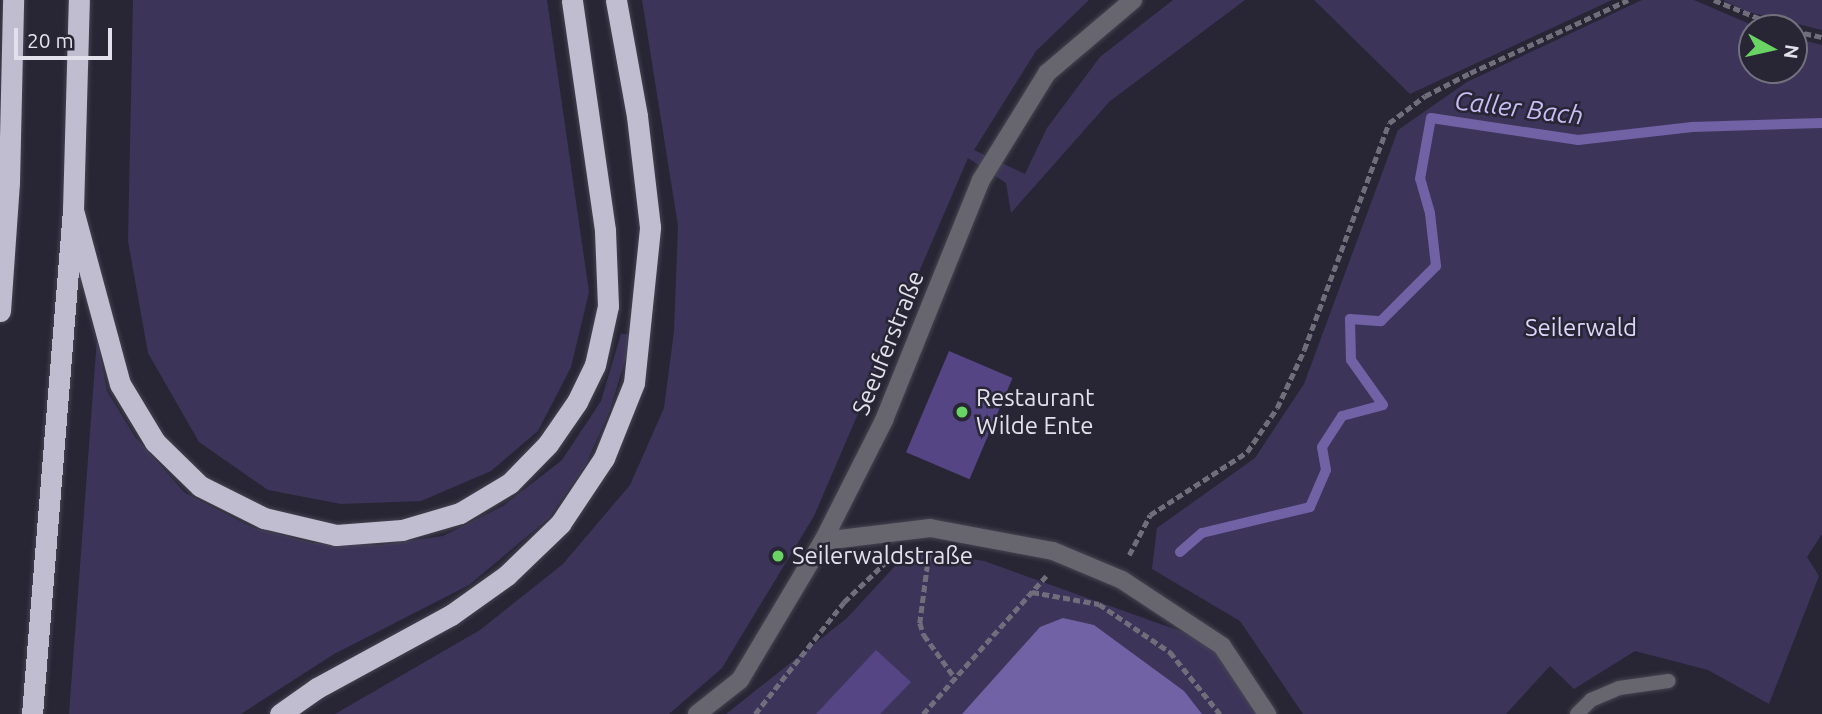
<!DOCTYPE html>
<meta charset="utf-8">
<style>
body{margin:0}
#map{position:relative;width:1822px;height:714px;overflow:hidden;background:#282634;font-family:Ubuntu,sans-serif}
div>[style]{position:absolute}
.green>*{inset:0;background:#3d345a}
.water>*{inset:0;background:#7162a5}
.stream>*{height:10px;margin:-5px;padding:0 5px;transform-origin:5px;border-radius:5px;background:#7162a5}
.building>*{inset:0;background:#554585;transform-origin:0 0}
.path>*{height:4.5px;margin-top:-2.25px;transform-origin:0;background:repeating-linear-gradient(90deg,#706e7b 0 7px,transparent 0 10.5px)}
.roads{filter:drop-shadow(0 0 2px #464451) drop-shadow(0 0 2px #464451)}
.service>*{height:14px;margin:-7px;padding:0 7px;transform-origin:7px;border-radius:7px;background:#67666e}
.minor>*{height:18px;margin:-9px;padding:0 9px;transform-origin:9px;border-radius:9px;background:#67666e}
.motorway>*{height:21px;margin:-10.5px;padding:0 10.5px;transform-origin:10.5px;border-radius:10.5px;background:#c0bdd0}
.dots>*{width:19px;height:19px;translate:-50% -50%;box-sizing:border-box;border:4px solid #282634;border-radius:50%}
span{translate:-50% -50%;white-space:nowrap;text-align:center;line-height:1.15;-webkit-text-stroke:5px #282634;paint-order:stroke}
.park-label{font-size:24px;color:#dcd5fc}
.street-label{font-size:24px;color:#e2e0ea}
.poi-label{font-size:24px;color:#e2e0ea}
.left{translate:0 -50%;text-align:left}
.water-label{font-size:26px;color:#c7bcf5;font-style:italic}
.north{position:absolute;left:1738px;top:14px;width:70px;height:70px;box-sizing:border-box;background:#282634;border:2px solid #72707d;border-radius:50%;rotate:98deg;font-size:19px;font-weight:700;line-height:28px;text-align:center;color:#e2e0ea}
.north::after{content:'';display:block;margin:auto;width:24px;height:32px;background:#69d464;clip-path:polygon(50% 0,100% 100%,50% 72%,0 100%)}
.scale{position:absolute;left:14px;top:28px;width:98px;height:32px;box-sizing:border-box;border:4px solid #e2e0ea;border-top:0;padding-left:9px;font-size:21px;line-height:24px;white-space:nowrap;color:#e2e0ea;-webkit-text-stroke:5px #282634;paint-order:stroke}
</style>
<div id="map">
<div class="green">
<div style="clip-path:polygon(133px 0,547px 0,589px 292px,571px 367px,538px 431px,491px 471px,421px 501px,341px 504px,268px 490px,199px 442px,148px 353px,128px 241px)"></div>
<div style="clip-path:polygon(642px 0,1089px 0,1036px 51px,974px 150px,1025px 174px,1047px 128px,1100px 57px,1173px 0,1245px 0,1110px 101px,1011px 213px,1006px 183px,968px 158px,814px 516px,722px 668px,669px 714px,335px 714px,480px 630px,563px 564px,630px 485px,664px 408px,674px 331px,678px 226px)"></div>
<div style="clip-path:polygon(1314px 0,1612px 0,1410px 94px)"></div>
<div style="clip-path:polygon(1642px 0,1694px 0,1759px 28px,1752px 28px,1752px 70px,1794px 70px,1794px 38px,1822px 45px,1822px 534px,1807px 557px,1819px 576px,1769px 704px,1708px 670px,1635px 651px,1574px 689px,1550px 666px,1506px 714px,1303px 714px,1240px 621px,1152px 569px,1157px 528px,1255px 458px,1304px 384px,1398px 130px,1467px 82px)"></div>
<div style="clip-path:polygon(1723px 0,1822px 0,1822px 30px,1745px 11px)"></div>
<div style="clip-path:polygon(621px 334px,633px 334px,610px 410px,586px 464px,549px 518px,469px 585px,334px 654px,241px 714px,69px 714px,97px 338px,107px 391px,135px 437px,185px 493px,251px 527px,313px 543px,379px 545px,443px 536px,503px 506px,562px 460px,601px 401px)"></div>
<div style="clip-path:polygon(940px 554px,984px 561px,1222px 646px,1266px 714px,726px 714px,847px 618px,896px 565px,916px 555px)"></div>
</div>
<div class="water">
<div style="clip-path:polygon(1063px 618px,1094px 625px,1184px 691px,1202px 714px,962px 714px,1040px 627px)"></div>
</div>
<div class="stream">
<div style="left:1180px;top:552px;width:29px;rotate:-41deg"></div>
<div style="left:1202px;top:533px;width:111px;rotate:-13.5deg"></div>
<div style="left:1310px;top:507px;width:40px;rotate:-66.6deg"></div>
<div style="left:1326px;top:470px;width:23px;rotate:-100deg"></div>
<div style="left:1322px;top:447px;width:37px;rotate:-57deg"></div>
<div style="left:1342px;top:416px;width:42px;rotate:-15deg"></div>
<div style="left:1383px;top:405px;width:55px;rotate:-125.4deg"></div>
<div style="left:1351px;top:360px;width:41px;rotate:-91.4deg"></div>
<div style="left:1350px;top:319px;width:31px;rotate:4deg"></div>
<div style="left:1381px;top:321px;width:78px;rotate:-45deg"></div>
<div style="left:1436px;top:266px;width:53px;rotate:-96.5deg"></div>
<div style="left:1430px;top:213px;width:35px;rotate:-106deg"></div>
<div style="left:1420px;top:179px;width:62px;rotate:-79.8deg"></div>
<div style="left:1431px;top:118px;width:149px;rotate:8.5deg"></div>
<div style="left:1578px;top:140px;width:115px;rotate:-6.5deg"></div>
<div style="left:1692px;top:127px;width:130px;rotate:-1.8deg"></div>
</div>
<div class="building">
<div style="left:949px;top:351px;width:69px;height:110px;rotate:23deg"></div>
<div style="clip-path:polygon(876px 650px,911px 682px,880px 714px,816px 714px)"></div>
</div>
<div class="path">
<div style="left:1714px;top:0;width:74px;rotate:22.1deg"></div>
<div style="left:1794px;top:31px;width:29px;rotate:12deg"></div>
<div style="left:929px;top:554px;width:70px;rotate:97.4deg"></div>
<div style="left:920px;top:623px;width:13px;rotate:72deg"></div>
<div style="left:924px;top:635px;width:53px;rotate:54.2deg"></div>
<div style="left:1129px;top:555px;width:45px;rotate:-62.3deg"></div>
<div style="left:1150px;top:515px;width:116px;rotate:-33deg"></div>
<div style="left:1247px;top:452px;width:53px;rotate:-55.7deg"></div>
<div style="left:1277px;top:408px;width:64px;rotate:-65deg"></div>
<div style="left:1304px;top:350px;width:242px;rotate:-69.5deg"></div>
<div style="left:1389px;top:123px;width:45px;rotate:-36.9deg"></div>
<div style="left:1425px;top:96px;width:51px;rotate:-27.1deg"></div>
<div style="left:1470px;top:73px;width:174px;rotate:-24.8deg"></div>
<div style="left:1032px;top:592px;width:68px;rotate:10.2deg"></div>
<div style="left:1099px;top:604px;width:86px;rotate:34.1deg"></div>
<div style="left:1170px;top:652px;width:80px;rotate:51.1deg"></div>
<div style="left:755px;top:714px;width:143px;rotate:-51.5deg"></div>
<div style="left:844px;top:602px;width:62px;rotate:-43.7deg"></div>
<div style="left:923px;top:714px;width:185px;rotate:-48.3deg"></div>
</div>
<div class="roads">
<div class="service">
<div style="left:1577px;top:714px;width:20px;rotate:-45deg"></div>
<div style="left:1591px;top:700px;width:30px;rotate:-23deg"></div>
<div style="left:1619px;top:688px;width:50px;rotate:-8deg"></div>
</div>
<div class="minor">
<div style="left:823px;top:541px;width:108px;rotate:-6.9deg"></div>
<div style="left:930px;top:528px;width:125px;rotate:10.6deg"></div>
<div style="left:1053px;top:551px;width:75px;rotate:22.8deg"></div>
<div style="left:1122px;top:580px;width:120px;rotate:33.4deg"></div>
<div style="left:1222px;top:646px;width:82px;rotate:56.5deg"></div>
<div style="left:697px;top:714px;width:55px;rotate:-38.3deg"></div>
<div style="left:740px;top:680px;width:162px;rotate:-59.2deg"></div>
<div style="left:823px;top:541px;width:136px;rotate:-63.2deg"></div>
<div style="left:884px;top:420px;width:259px;rotate:-68deg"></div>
<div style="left:981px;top:180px;width:126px;rotate:-58.3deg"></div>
<div style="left:1047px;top:73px;width:113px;rotate:-40.3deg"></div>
</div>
<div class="motorway">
<div style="left:73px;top:210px;width:180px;rotate:74.9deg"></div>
<div style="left:120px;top:384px;width:68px;rotate:58.9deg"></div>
<div style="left:155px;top:442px;width:63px;rotate:44.4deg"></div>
<div style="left:200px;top:486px;width:72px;rotate:26.6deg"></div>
<div style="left:264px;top:518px;width:74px;rotate:13.3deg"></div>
<div style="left:336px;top:535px;width:66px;rotate:-4.3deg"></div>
<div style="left:402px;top:530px;width:60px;rotate:-16.3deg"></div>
<div style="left:460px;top:513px;width:58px;rotate:-31deg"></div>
<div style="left:510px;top:483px;width:54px;rotate:-45.7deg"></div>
<div style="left:548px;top:444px;width:51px;rotate:-55.4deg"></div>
<div style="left:577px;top:402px;width:41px;rotate:-64.1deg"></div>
<div style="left:595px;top:365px;width:60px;rotate:-77.6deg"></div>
<div style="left:608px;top:306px;width:76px;rotate:-92.3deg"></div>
<div style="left:605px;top:230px;width:232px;rotate:-98.2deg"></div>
<div style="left:0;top:311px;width:129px;rotate:-86deg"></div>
<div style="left:9px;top:182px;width:182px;rotate:-88.7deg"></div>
<div style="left:32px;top:714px;width:506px;rotate:-85.35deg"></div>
<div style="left:73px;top:210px;width:210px;rotate:-88.4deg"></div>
<div style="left:280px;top:714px;width:45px;rotate:-35.1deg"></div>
<div style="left:317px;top:688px;width:153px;rotate:-28.6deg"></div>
<div style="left:451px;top:615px;width:69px;rotate:-35.5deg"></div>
<div style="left:507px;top:575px;width:74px;rotate:-43.9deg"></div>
<div style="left:560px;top:524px;width:79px;rotate:-56.3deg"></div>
<div style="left:604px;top:458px;width:81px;rotate:-68.2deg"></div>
<div style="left:634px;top:383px;width:157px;rotate:-84.1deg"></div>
<div style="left:650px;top:227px;width:112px;rotate:-96.7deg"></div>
<div style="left:637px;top:116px;width:118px;rotate:-100.3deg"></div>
</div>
</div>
<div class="dots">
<div style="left:962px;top:412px;background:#69d464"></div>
<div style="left:778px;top:556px;background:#69d464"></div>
</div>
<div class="park-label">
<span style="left:1581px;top:328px">Seilerwald</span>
</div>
<div class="street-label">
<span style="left:888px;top:343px;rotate:-68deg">Seeuferstraße</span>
</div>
<div class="poi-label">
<span class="left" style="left:976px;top:412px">Restaurant<br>Wilde Ente</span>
<span class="left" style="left:792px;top:556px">Seilerwaldstraße</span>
</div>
<div class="water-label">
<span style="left:1519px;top:108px;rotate:7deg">Caller Bach</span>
</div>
<div class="north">N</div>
<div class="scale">20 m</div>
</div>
